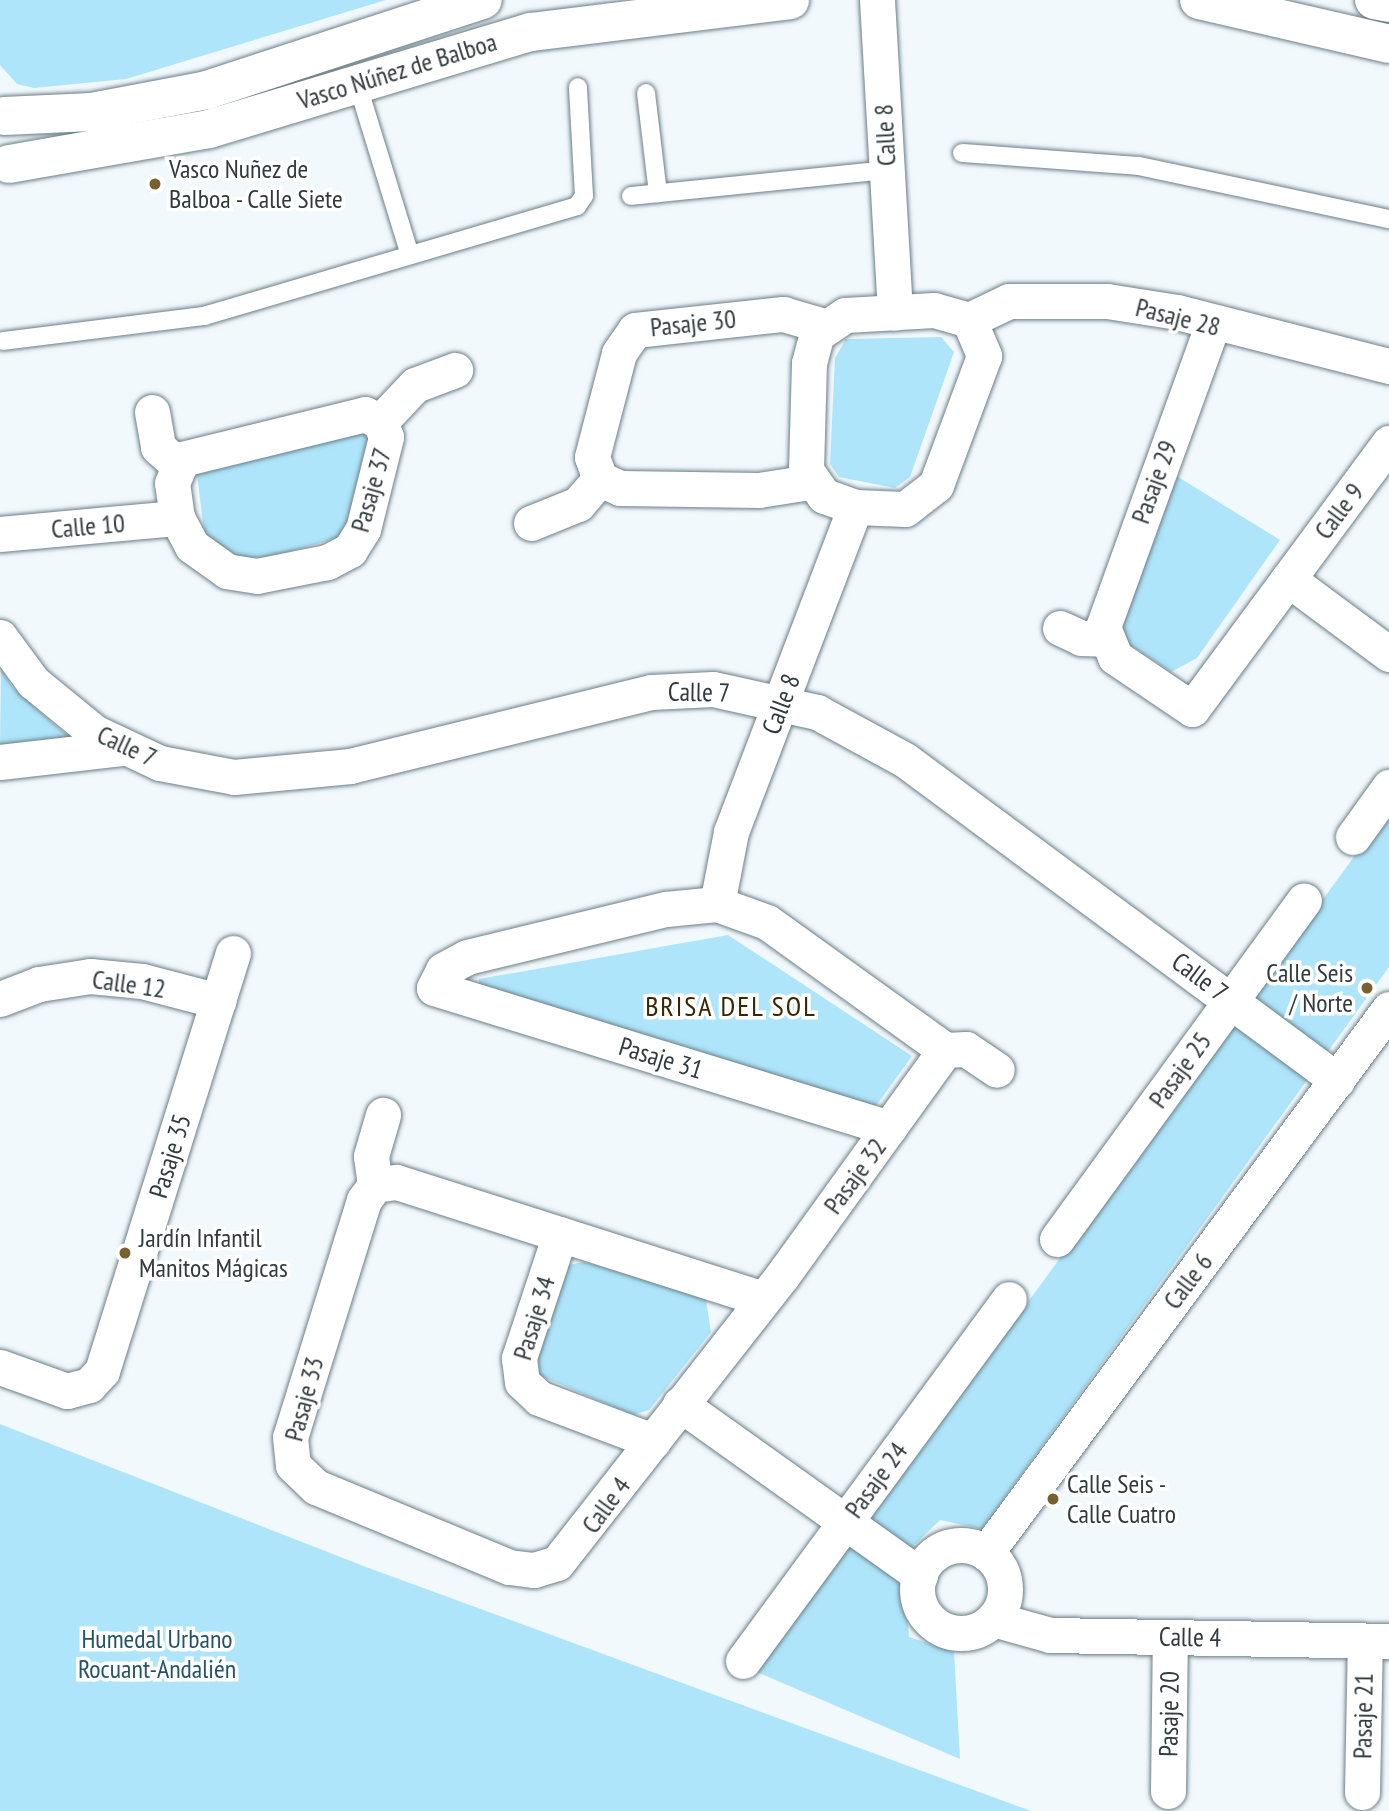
<!DOCTYPE html>
<meta charset="utf-8">
<style>
body{margin:0}
#map{position:relative;width:1389px;height:1811px;overflow:hidden;background:#f1f9fd;font-family:"PT Sans Narrow",sans-serif}
div>[style]{position:absolute}
.green>*{inset:0;background:#aee5fa}
.roads{filter:drop-shadow(0 0 2px #6c7e86) drop-shadow(0 0 2px #6c7e86)}
.service>*{height:18px;margin:-9px;padding:0 9px;transform-origin:9px;border-radius:9px;background:#fff}
.minor>*{height:35px;margin:-17.5px;padding:0 17.5px;transform-origin:17.5px;border-radius:17.5px;background:#fff}
.minor>.ring{margin:-17.5px;padding:0;box-sizing:content-box;background:none;border:35px solid #fff;border-radius:50%}
.tertiary>*{height:38px;margin:-19px;padding:0 19px;transform-origin:19px;border-radius:19px;background:#fff}
.dots>*{width:19px;height:19px;translate:-50% -50%;box-sizing:border-box;border:4px solid #fff;border-radius:50%}
span{translate:-50% -50%;white-space:nowrap;text-align:center;line-height:1.15;-webkit-text-stroke:7px #fff;paint-order:stroke}
.street-label{font-size:26px;color:#323a3d}
.poi-label{font-size:26px;color:#323a3d}
.left{translate:0 -50%;text-align:left}
.right{translate:-100% -50%;text-align:right}
.park-label{font-size:26px;color:#255465}
.neighbourhood-label{font-size:28px;color:#382700;letter-spacing:2px}
</style>
<div id="map">
<div class="green">
<div style="clip-path:polygon(0 0,386px 0,126px 79px,34px 88px,17px 84px,0 65px)"></div>
<div style="clip-path:polygon(941px 337px,954px 352px,910px 477px,895px 488px,839px 477px,830px 464px,835px 358px,846px 339px)"></div>
<div style="clip-path:polygon(362px 427px,375px 436px,349px 535px,269px 557px,239px 558px,205px 539px,197px 474px)"></div>
<div style="clip-path:polygon(1175px 475px,1280px 540px,1197px 658px,1171px 672px,1123px 640px,1118px 616px)"></div>
<div style="clip-path:polygon(1px 668px,13px 688px,71px 739px,0 745px)"></div>
<div style="clip-path:polygon(1389px 809px,1389px 967px,982px 1529px,940px 1520px,903px 1556px,909px 1637px,954px 1652px,960px 1759px,757px 1672px)"></div>
<div style="clip-path:polygon(728px 935px,912px 1056px,873px 1110px,479px 991px,479px 979px)"></div>
<div style="clip-path:polygon(584px 1262px,705px 1294px,711px 1332px,649px 1410px,633px 1415px,541px 1376px,534px 1366px,569px 1265px)"></div>
<div style="clip-path:polygon(0 1424px,366px 1567px,1031px 1811px,0 1811px)"></div>
</div>
<div class="roads">
<div class="service">
<div style="left:357px;top:83px;width:180px;rotate:72.9deg"></div>
<div style="left:646px;top:93px;width:101px;rotate:83.2deg"></div>
<div style="left:962px;top:153px;width:177px;rotate:4.2deg"></div>
<div style="left:1139px;top:166px;width:256px;rotate:12deg"></div>
<div style="left:631px;top:196px;width:257px;rotate:-5.8deg"></div>
<div style="left:3px;top:341px;width:203px;rotate:-7.1deg"></div>
<div style="left:204px;top:316px;width:389px;rotate:-16.4deg"></div>
<div style="left:577px;top:206px;width:12px;rotate:-55deg"></div>
<div style="left:584px;top:196px;width:109px;rotate:-93.2deg"></div>
</div>
<div class="minor">
<div style="left:877px;top:0;width:313px;rotate:86.7deg"></div>
<div style="left:934px;top:310px;width:36px;rotate:16deg"></div>
<div style="left:969px;top:320px;width:39px;rotate:67deg"></div>
<div style="left:984px;top:356px;width:138px;rotate:110.4deg"></div>
<div style="left:936px;top:485px;width:39px;rotate:142deg"></div>
<div style="left:905px;top:509px;width:50px;rotate:-177.7deg"></div>
<div style="left:855px;top:507px;width:33px;rotate:-160deg"></div>
<div style="left:824px;top:496px;width:32px;rotate:-125deg"></div>
<div style="left:806px;top:470px;width:107px;rotate:-88.4deg"></div>
<div style="left:809px;top:363px;width:30px;rotate:-75deg"></div>
<div style="left:817px;top:334px;width:34px;rotate:-34deg"></div>
<div style="left:845px;top:315px;width:89px;rotate:-3.2deg"></div>
<div style="left:969px;top:320px;width:44px;rotate:-25.4deg"></div>
<div style="left:1009px;top:301px;width:98px"></div>
<div style="left:1107px;top:301px;width:71px;rotate:8.9deg"></div>
<div style="left:1177px;top:312px;width:219px;rotate:14.3deg"></div>
<div style="left:1212px;top:326px;width:320px;rotate:109.9deg"></div>
<div style="left:1103px;top:627px;width:32px;rotate:68deg"></div>
<div style="left:1115px;top:657px;width:93px;rotate:34deg"></div>
<div style="left:1192px;top:709px;width:331px;rotate:-53.5deg"></div>
<div style="left:152px;top:412px;width:36px;rotate:80deg"></div>
<div style="left:158px;top:447px;width:25px;rotate:42deg"></div>
<div style="left:365px;top:414px;width:17px;rotate:28deg"></div>
<div style="left:380px;top:422px;width:16px;rotate:68deg"></div>
<div style="left:386px;top:437px;width:95px;rotate:104deg"></div>
<div style="left:363px;top:529px;width:25px;rotate:122deg"></div>
<div style="left:350px;top:550px;width:26px;rotate:152deg"></div>
<div style="left:327px;top:562px;width:71px;rotate:168.7deg"></div>
<div style="left:257px;top:576px;width:30px;rotate:-171deg"></div>
<div style="left:227px;top:571px;width:43px;rotate:-144.5deg"></div>
<div style="left:192px;top:546px;width:32px;rotate:-118deg"></div>
<div style="left:177px;top:518px;width:35px;rotate:-98deg"></div>
<div style="left:172px;top:483px;width:26px;rotate:-67deg"></div>
<div style="left:182px;top:459px;width:188px;rotate:-13.8deg"></div>
<div style="left:380px;top:422px;width:51px;rotate:-46.6deg"></div>
<div style="left:415px;top:385px;width:43px;rotate:-20.6deg"></div>
<div style="left:810px;top:482px;width:52px;rotate:171.1deg"></div>
<div style="left:759px;top:490px;width:139px;rotate:-179.2deg"></div>
<div style="left:620px;top:488px;width:22px;rotate:-156deg"></div>
<div style="left:600px;top:479px;width:23px;rotate:-110deg"></div>
<div style="left:592px;top:457px;width:107px;rotate:-75.4deg"></div>
<div style="left:619px;top:353px;width:28px;rotate:-55deg"></div>
<div style="left:635px;top:330px;width:149px;rotate:-6.2deg"></div>
<div style="left:783px;top:314px;width:43px;rotate:16.3deg"></div>
<div style="left:531px;top:523px;width:51px;rotate:-22deg"></div>
<div style="left:578px;top:504px;width:33px;rotate:-49deg"></div>
<div style="left:0;top:534px;width:178px;rotate:-5.2deg"></div>
<div style="left:1288px;top:579px;width:126px;rotate:36.6deg"></div>
<div style="left:1060px;top:628px;width:23px;rotate:25deg"></div>
<div style="left:1081px;top:638px;width:23px;rotate:2deg"></div>
<div style="left:0;top:637px;width:56px;rotate:53.7deg"></div>
<div style="left:33px;top:682px;width:79px;rotate:39.3deg"></div>
<div style="left:94px;top:732px;width:73px;rotate:25.2deg"></div>
<div style="left:160px;top:763px;width:75px;rotate:10.7deg"></div>
<div style="left:234px;top:777px;width:117px;rotate:-5.4deg"></div>
<div style="left:350px;top:766px;width:310px;rotate:-13.8deg"></div>
<div style="left:651px;top:692px;width:62px;rotate:-2.8deg"></div>
<div style="left:713px;top:689px;width:107px;rotate:12.5deg"></div>
<div style="left:817px;top:712px;width:100px;rotate:28.6deg"></div>
<div style="left:905px;top:760px;width:538px;rotate:36.53deg"></div>
<div style="left:0;top:762px;width:124px;rotate:-6.5deg"></div>
<div style="left:1353px;top:837px;width:62px;rotate:-54.2deg"></div>
<div style="left:717px;top:904px;width:73px;rotate:-79deg"></div>
<div style="left:731px;top:832px;width:348px;rotate:-69.1deg"></div>
<div style="left:0;top:999px;width:42px;rotate:-21deg"></div>
<div style="left:39px;top:984px;width:52px;rotate:-8.9deg"></div>
<div style="left:90px;top:976px;width:52px;rotate:5.5deg"></div>
<div style="left:142px;top:981px;width:79px;rotate:14.7deg"></div>
<div style="left:945px;top:1050px;width:21px;rotate:-3deg"></div>
<div style="left:966px;top:1049px;width:37px;rotate:34deg"></div>
<div style="left:889px;top:1128px;width:476px;rotate:-162.9deg"></div>
<div style="left:434px;top:988px;width:20px;rotate:-63deg"></div>
<div style="left:443px;top:970px;width:27px;rotate:-28deg"></div>
<div style="left:467px;top:957px;width:205px;rotate:-13.6deg"></div>
<div style="left:666px;top:909px;width:51px;rotate:-5.6deg"></div>
<div style="left:717px;top:904px;width:53px;rotate:19.8deg"></div>
<div style="left:767px;top:922px;width:219px;rotate:35.7deg"></div>
<div style="left:375px;top:1185px;width:29px;rotate:-98deg"></div>
<div style="left:371px;top:1156px;width:43px;rotate:-73.7deg"></div>
<div style="left:560px;top:1234px;width:131px;rotate:108.3deg"></div>
<div style="left:519px;top:1358px;width:24px;rotate:83deg"></div>
<div style="left:522px;top:1382px;width:23px;rotate:43deg"></div>
<div style="left:539px;top:1398px;width:122px;rotate:20.7deg"></div>
<div style="left:1057px;top:1239px;width:419px;rotate:-53.9deg"></div>
<div style="left:760px;top:1298px;width:382px;rotate:-162.3deg"></div>
<div style="left:396px;top:1182px;width:21px;rotate:172deg"></div>
<div style="left:375px;top:1185px;width:19px;rotate:126deg"></div>
<div style="left:364px;top:1200px;width:248px;rotate:107.3deg"></div>
<div style="left:290px;top:1437px;width:28px;rotate:84deg"></div>
<div style="left:293px;top:1465px;width:32px;rotate:44deg"></div>
<div style="left:316px;top:1487px;width:209px;rotate:22.5deg"></div>
<div style="left:509px;top:1567px;width:25px;rotate:7deg"></div>
<div style="left:534px;top:1570px;width:24px;rotate:-17deg"></div>
<div style="left:557px;top:1563px;width:365px;rotate:-51.9deg"></div>
<div style="left:782px;top:1276px;width:279px;rotate:-54.2deg"></div>
<div style="left:0;top:1367px;width:71px;rotate:19.7deg"></div>
<div style="left:67px;top:1391px;width:23px;rotate:-15deg"></div>
<div style="left:89px;top:1385px;width:19px;rotate:-47deg"></div>
<div style="left:102px;top:1371px;width:438px;rotate:-72.6deg"></div>
<div style="left:680px;top:1404px;width:295px;rotate:35.5deg"></div>
<div class="ring" style="left:917px;top:1545px;width:53px;height:53px"></div>
<div style="left:986px;top:1553px;width:677px;rotate:-53.47deg"></div>
<div style="left:993px;top:1619px;width:59px;rotate:15.7deg"></div>
<div style="left:1050px;top:1635px;width:339px;rotate:1deg"></div>
<div style="left:743px;top:1661px;width:449px;rotate:-53.7deg"></div>
<div style="left:1168px;top:1791px;width:154px;rotate:-89.3deg"></div>
<div style="left:1362px;top:1792px;width:151px;rotate:-88.9deg"></div>
</div>
<div class="tertiary">
<div style="left:1199px;top:0;width:195px;rotate:13deg"></div>
<div style="left:1374px;top:0;width:15px;rotate:11deg"></div>
<div style="left:4px;top:116px;width:88px;rotate:-2.6deg"></div>
<div style="left:92px;top:112px;width:117px;rotate:-10.8deg"></div>
<div style="left:207px;top:90px;width:290px;rotate:-18.1deg"></div>
<div style="left:9px;top:164px;width:203px;rotate:-9.9deg"></div>
<div style="left:209px;top:129px;width:336px;rotate:-16.8deg"></div>
<div style="left:531px;top:32px;width:261px;rotate:-7deg"></div>
</div>
</div>
<div class="dots">
<div style="left:155px;top:184px;background:#786131"></div>
<div style="left:1367px;top:988px;background:#786131"></div>
<div style="left:125px;top:1253px;background:#786131"></div>
<div style="left:1053px;top:1499px;background:#786131"></div>
</div>
<div class="street-label">
<span style="left:397px;top:71px;rotate:-17deg">Vasco Núñez de Balboa</span>
<span style="left:885px;top:135px;rotate:-93deg">Calle 8</span>
<span style="left:1178px;top:317px;rotate:14deg">Pasaje 28</span>
<span style="left:693px;top:323px;rotate:-6deg">Pasaje 30</span>
<span style="left:1154px;top:482px;rotate:-70deg">Pasaje 29</span>
<span style="left:371px;top:490px;rotate:-74deg">Pasaje 37</span>
<span style="left:1339px;top:511px;rotate:-53deg">Calle 9</span>
<span style="left:88px;top:526px;rotate:-5deg">Calle 10</span>
<span style="left:699px;top:692px;rotate:1deg">Calle 7</span>
<span style="left:781px;top:704px;rotate:-69deg">Calle 8</span>
<span style="left:127px;top:746px;rotate:25deg">Calle 7</span>
<span style="left:1200px;top:977px;rotate:37deg">Calle 7</span>
<span style="left:129px;top:984px;rotate:8deg">Calle 12</span>
<span style="left:661px;top:1058px;rotate:17deg">Pasaje 31</span>
<span style="left:1180px;top:1070px;rotate:-54deg">Pasaje 25</span>
<span style="left:170px;top:1156px;rotate:-73deg">Pasaje 35</span>
<span style="left:855px;top:1176px;rotate:-54deg">Pasaje 32</span>
<span style="left:1188px;top:1281px;rotate:-53deg">Calle 6</span>
<span style="left:534px;top:1318px;rotate:-73deg">Pasaje 34</span>
<span style="left:304px;top:1399px;rotate:-75deg">Pasaje 33</span>
<span style="left:876px;top:1480px;rotate:-54deg">Pasaje 24</span>
<span style="left:606px;top:1505px;rotate:-54deg">Calle 4</span>
<span style="left:1190px;top:1637px;rotate:1deg">Calle 4</span>
<span style="left:1169px;top:1714px;rotate:-89deg">Pasaje 20</span>
<span style="left:1363px;top:1716px;rotate:-89deg">Pasaje 21</span>
</div>
<div class="poi-label">
<span class="left" style="left:169px;top:184px">Vasco Nuñez de<br>Balboa - Calle Siete</span>
<span class="right" style="left:1353px;top:988px">Calle Seis<br>/ Norte</span>
<span class="left" style="left:139px;top:1253px">Jardín Infantil<br>Manitos Mágicas</span>
<span class="left" style="left:1067px;top:1499px">Calle Seis -<br>Calle Cuatro</span>
</div>
<div class="park-label">
<span style="left:157px;top:1654px">Humedal Urbano<br>Rocuant-Andalién</span>
</div>
<div class="neighbourhood-label">
<span style="left:731px;top:1006px">BRISA DEL SOL</span>
</div>
</div>
